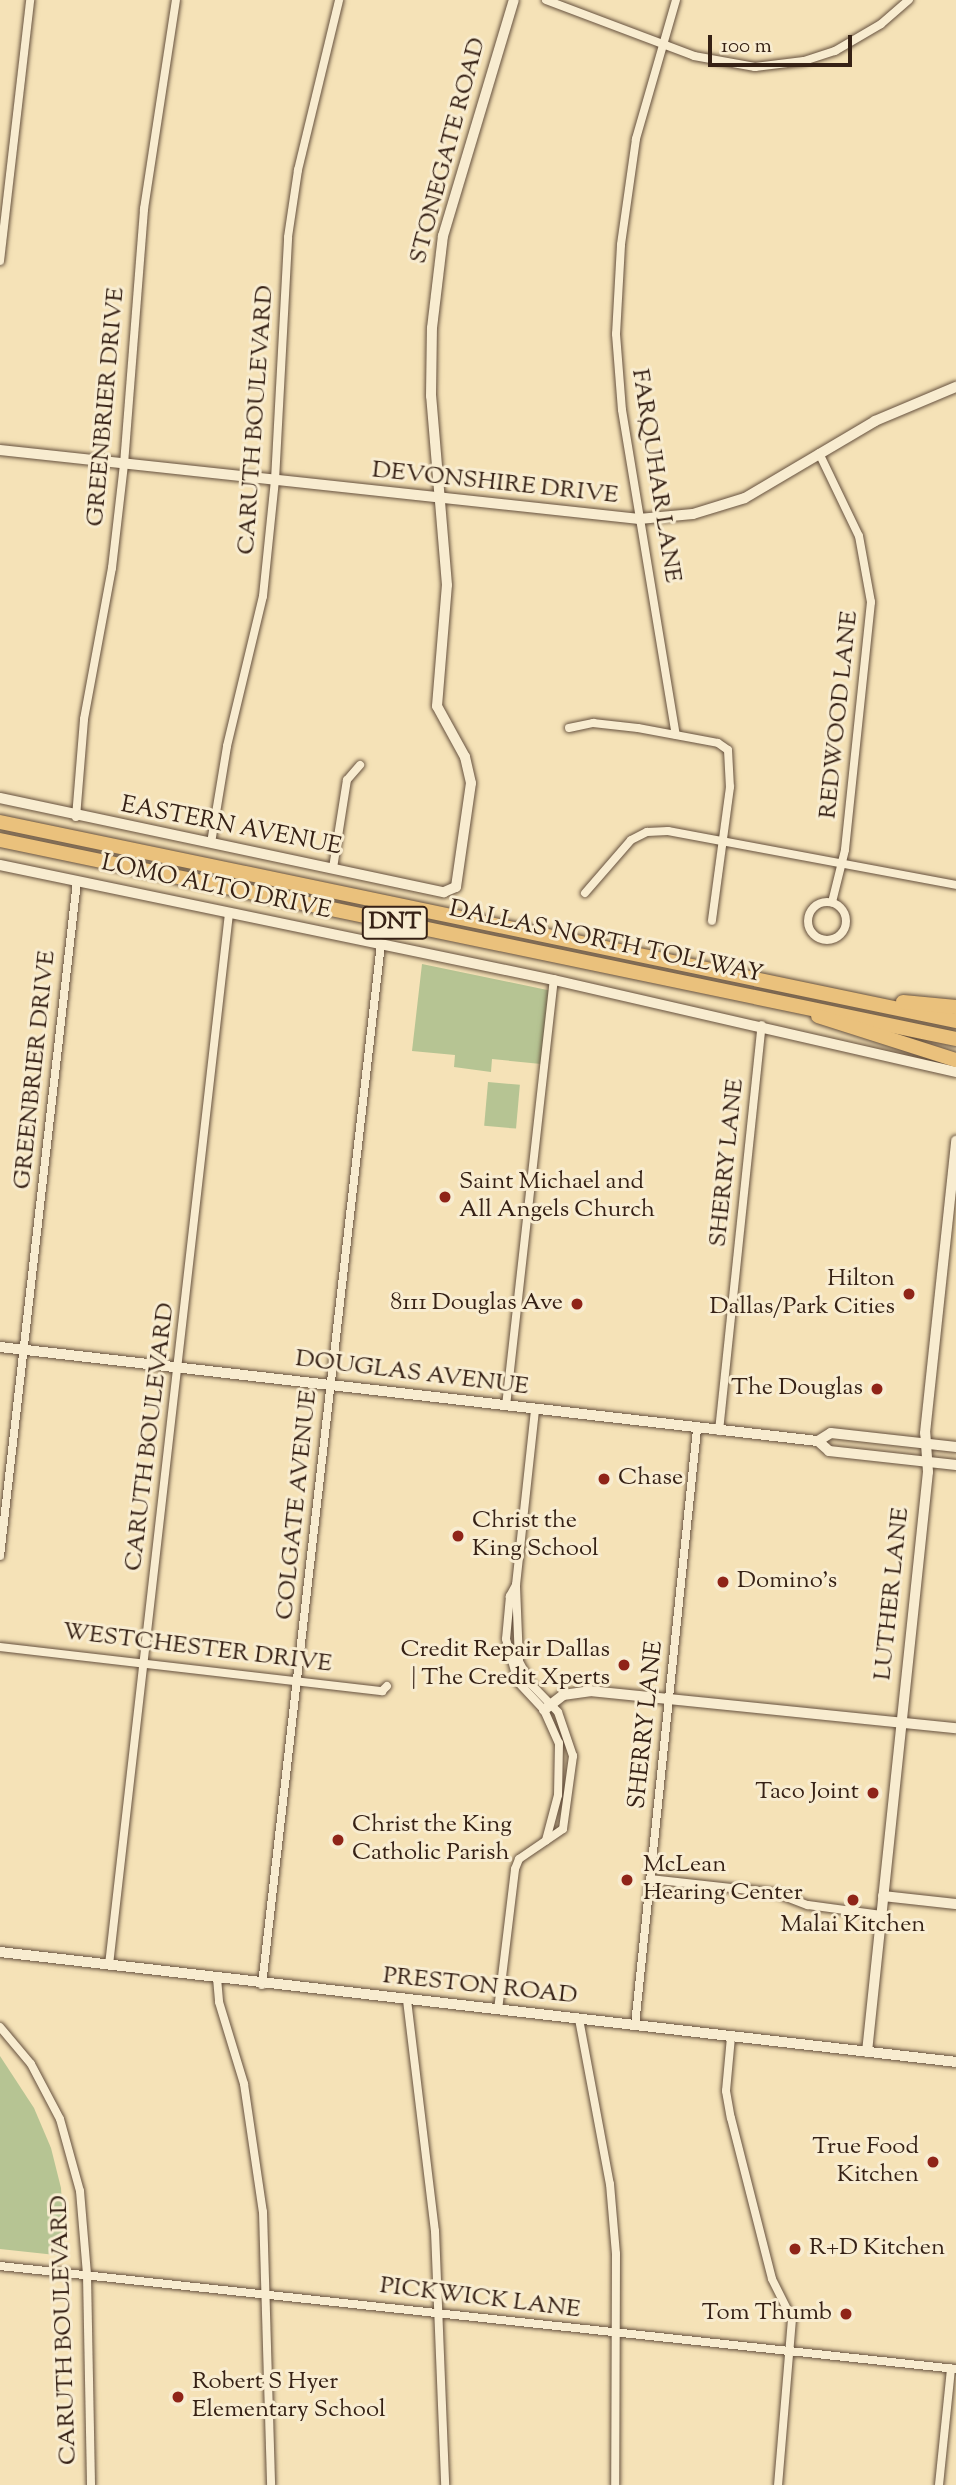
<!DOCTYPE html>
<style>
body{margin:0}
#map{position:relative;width:956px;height:2485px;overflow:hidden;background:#f5e2b7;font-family:"Sorts Mill Goudy",serif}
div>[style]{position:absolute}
.green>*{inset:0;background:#b6c493;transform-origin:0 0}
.roads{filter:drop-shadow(0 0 2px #66513e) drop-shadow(0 0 2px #66513e)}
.street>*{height:8px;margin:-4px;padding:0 4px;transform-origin:4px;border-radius:4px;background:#f8ecd0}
.street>.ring{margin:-4px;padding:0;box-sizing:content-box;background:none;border:8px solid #f8ecd0;border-radius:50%}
.secondary>*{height:10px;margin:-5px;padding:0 5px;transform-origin:5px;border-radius:5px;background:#f8ecd0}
.highway>*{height:14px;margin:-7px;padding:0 7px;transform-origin:7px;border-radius:7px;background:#eac17c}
.dots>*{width:19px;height:19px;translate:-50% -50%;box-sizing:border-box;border:4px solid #f8ecd0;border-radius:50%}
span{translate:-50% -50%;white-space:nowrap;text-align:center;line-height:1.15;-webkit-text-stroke:6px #f8ecd0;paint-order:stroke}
.shield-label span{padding:2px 5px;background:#f8ecd0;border:2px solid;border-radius:5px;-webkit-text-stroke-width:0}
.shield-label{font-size:23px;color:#362115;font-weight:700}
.street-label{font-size:24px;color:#362115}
.poi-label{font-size:24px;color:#362115}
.left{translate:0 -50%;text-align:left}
.right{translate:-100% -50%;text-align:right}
.scale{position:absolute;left:708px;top:35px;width:144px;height:32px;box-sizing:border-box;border:4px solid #362115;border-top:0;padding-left:9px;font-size:21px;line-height:24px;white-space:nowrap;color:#362115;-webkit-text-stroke:5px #f8ecd0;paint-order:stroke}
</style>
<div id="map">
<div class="green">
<div style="clip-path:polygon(422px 964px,552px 991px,541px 1064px,492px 1059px,491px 1072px,454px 1067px,455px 1055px,412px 1051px)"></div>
<div style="left:488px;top:1082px;width:32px;height:44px;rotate:5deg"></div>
<div style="clip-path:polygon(0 2056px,34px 2108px,51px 2148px,61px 2188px,65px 2256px,0 2249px)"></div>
</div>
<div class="roads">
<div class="street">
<div style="left:546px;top:0;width:158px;rotate:20.7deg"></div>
<div style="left:694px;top:56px;width:62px;rotate:10.2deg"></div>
<div style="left:755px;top:67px;width:49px;rotate:-7deg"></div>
<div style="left:804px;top:61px;width:33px;rotate:-18deg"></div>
<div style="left:835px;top:51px;width:53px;rotate:-30.4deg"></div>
<div style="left:881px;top:24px;width:37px;rotate:-41deg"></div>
<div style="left:676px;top:0;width:145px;rotate:106.1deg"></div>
<div style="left:636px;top:139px;width:107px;rotate:98.1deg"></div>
<div style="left:621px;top:245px;width:89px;rotate:93.2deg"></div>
<div style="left:616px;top:334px;width:76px;rotate:85.5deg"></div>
<div style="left:622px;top:410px;width:329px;rotate:80.6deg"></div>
<div style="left:0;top:261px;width:263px;rotate:-83.4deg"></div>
<div style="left:819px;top:453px;width:92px;rotate:64.3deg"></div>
<div style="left:859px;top:536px;width:67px;rotate:79.7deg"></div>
<div style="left:871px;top:602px;width:249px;rotate:96deg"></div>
<div style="left:845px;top:850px;width:54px;rotate:104deg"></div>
<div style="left:569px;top:728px;width:25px;rotate:-12deg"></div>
<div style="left:593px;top:723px;width:45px;rotate:6.3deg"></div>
<div style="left:638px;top:728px;width:81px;rotate:10.6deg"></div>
<div style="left:718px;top:743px;width:12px;rotate:35deg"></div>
<div style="left:728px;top:750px;width:37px;rotate:87deg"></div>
<div style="left:730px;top:787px;width:135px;rotate:97.7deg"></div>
<div style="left:76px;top:817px;width:98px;rotate:-85.3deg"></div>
<div style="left:84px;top:719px;width:154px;rotate:-79.5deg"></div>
<div style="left:112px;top:568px;width:105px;rotate:-83.4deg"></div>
<div style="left:124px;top:464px;width:256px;rotate:-85.5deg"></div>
<div style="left:144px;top:209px;width:211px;rotate:-81.3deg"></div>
<div style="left:211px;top:843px;width:98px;rotate:-80.6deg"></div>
<div style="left:227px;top:746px;width:154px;rotate:-76.5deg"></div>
<div style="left:263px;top:596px;width:117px;rotate:-84.1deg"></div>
<div style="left:275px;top:480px;width:243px;rotate:-86.9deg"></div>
<div style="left:288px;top:237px;width:68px;rotate:-81.5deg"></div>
<div style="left:298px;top:170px;width:175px;rotate:-76.4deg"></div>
<div style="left:333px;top:868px;width:89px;rotate:-81deg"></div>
<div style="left:347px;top:780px;width:20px;rotate:-49deg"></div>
<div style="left:585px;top:893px;width:70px;rotate:-49deg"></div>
<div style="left:631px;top:840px;width:18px;rotate:-27deg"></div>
<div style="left:647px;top:832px;width:21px;rotate:-3deg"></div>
<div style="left:668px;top:831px;width:293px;rotate:10.6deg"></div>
<div class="ring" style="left:808px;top:902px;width:30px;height:30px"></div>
<div style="left:506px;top:1406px;width:429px;rotate:-83.6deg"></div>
<div style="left:535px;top:1410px;width:176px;rotate:96.2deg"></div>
<div style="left:516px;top:1585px;width:13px;rotate:119deg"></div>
<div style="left:510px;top:1596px;width:43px;rotate:95.3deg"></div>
<div style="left:506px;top:1639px;width:45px;rotate:74.4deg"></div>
<div style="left:518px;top:1682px;width:38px;rotate:47deg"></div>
<div style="left:544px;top:1710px;width:36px;rotate:66deg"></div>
<div style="left:559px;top:1743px;width:52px;rotate:91.1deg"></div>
<div style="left:558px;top:1795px;width:47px;rotate:104.9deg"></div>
<div style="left:719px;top:1431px;width:408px;rotate:-84deg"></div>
<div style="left:0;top:1556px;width:679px;rotate:-83.49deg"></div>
<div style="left:0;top:1647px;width:385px;rotate:6.6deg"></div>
<div style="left:382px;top:1691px;width:7px;rotate:-45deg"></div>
<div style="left:650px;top:1879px;width:127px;rotate:6.3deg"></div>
<div style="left:776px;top:1893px;width:34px;rotate:21deg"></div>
<div style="left:808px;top:1905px;width:74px;rotate:7.8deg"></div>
<div style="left:109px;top:1965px;width:1059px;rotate:-83.49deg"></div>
<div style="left:217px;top:1978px;width:24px;rotate:85deg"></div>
<div style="left:219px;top:2002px;width:86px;rotate:73deg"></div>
<div style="left:244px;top:2084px;width:129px;rotate:81.6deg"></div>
<div style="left:263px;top:2212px;width:273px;rotate:88.3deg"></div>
<div style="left:262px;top:1985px;width:1048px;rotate:-83.48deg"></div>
<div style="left:407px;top:2000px;width:233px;rotate:83.1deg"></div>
<div style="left:435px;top:2231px;width:254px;rotate:87.7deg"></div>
<div style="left:498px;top:2010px;width:142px;rotate:-83.1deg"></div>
<div style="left:515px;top:1869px;width:11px;rotate:-68deg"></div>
<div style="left:519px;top:1859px;width:53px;rotate:-34.3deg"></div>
<div style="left:563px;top:1829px;width:74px;rotate:-82.2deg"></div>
<div style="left:573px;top:1756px;width:46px;rotate:-108.8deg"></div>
<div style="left:558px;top:1712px;width:39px;rotate:-134deg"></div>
<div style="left:531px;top:1684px;width:26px;rotate:-118deg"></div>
<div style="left:519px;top:1661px;width:76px;rotate:-92.3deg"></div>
<div style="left:579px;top:2019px;width:168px;rotate:79.4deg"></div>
<div style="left:610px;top:2184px;width:70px;rotate:85.1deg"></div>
<div style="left:616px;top:2254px;width:231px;rotate:90.2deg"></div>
<div style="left:635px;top:2025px;width:599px;rotate:-84.06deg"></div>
<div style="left:0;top:2027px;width:48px;rotate:50deg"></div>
<div style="left:31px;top:2064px;width:62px;rotate:62.2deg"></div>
<div style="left:60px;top:2119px;width:75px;rotate:74.5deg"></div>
<div style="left:80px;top:2191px;width:84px;rotate:85.2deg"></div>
<div style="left:87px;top:2275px;width:210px;rotate:88.9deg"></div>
<div style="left:731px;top:2037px;width:54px;rotate:95.3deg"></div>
<div style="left:726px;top:2091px;width:27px;rotate:80deg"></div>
<div style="left:731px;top:2118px;width:166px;rotate:75.7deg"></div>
<div style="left:772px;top:2279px;width:45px;rotate:63.4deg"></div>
<div style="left:792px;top:2319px;width:167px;rotate:94.8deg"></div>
<div style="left:0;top:2266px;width:962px;rotate:6.15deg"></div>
<div style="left:939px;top:2485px;width:117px;rotate:-84.1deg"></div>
</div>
<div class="secondary">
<div style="left:0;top:450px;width:643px;rotate:6.16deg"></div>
<div style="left:639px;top:519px;width:54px;rotate:-5.3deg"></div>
<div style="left:693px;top:514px;width:54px;rotate:-17.1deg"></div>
<div style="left:745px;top:498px;width:151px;rotate:-30.6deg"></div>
<div style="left:875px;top:421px;width:88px;rotate:-22.8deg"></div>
<div style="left:0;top:798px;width:454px;rotate:12deg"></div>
<div style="left:444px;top:892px;width:13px;rotate:-23deg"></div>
<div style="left:456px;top:887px;width:105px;rotate:-81.8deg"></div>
<div style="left:471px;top:783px;width:27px;rotate:-103deg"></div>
<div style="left:465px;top:757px;width:58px;rotate:-118.8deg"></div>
<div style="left:437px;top:706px;width:121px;rotate:-85.3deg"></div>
<div style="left:447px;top:585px;width:190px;rotate:-94.8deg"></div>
<div style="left:431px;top:396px;width:68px;rotate:-89.2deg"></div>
<div style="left:432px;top:328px;width:93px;rotate:-83.2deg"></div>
<div style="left:443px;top:236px;width:246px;rotate:-73.3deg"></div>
<div style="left:0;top:865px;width:566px;rotate:11.73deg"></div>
<div style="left:554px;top:980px;width:412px;rotate:12.9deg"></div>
<div style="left:0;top:1347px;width:823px;rotate:6.56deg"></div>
<div style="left:818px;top:1441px;width:15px;rotate:42deg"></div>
<div style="left:829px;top:1451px;width:128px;rotate:6.3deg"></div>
<div style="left:818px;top:1441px;width:15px;rotate:-32deg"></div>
<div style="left:831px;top:1433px;width:126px;rotate:6.4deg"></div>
<div style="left:544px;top:1710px;width:24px;rotate:-38deg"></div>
<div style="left:563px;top:1695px;width:27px;rotate:-8deg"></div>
<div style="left:590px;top:1691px;width:368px;rotate:5.8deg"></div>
<div style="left:883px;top:1896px;width:73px;rotate:6.3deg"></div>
<div style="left:0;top:1952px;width:962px;rotate:6.56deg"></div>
<div style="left:867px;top:2052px;width:583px;rotate:-84deg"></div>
<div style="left:928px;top:1472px;width:39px;rotate:-94deg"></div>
<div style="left:925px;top:1433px;width:294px;rotate:-83.9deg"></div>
</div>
<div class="highway">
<div style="left:0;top:822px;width:976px;rotate:11.76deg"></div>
<div style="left:0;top:840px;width:976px;rotate:11.76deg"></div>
<div style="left:903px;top:1002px;width:53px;rotate:5.4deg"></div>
<div style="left:818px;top:1016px;width:145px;rotate:17.7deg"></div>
</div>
</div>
<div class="dots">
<div style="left:445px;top:1197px;background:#8f2418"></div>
<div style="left:909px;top:1294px;background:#8f2418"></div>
<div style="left:577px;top:1304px;background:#8f2418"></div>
<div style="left:877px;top:1389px;background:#8f2418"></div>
<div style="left:604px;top:1479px;background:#8f2418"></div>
<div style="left:458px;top:1536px;background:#8f2418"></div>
<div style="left:723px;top:1582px;background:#8f2418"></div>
<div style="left:624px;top:1665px;background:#8f2418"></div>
<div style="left:873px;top:1793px;background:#8f2418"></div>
<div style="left:338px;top:1840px;background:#8f2418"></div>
<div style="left:627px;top:1880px;background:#8f2418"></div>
<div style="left:853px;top:1900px;background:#8f2418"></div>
<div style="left:933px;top:2162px;background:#8f2418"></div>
<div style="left:795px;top:2249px;background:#8f2418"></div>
<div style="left:846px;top:2314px;background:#8f2418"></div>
<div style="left:178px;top:2397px;background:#8f2418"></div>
</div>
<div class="shield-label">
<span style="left:395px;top:923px">DNT</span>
</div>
<div class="street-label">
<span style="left:449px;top:151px;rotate:-75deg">STONEGATE ROAD</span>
<span style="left:107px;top:407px;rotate:-85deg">GREENBRIER DRIVE</span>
<span style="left:257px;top:420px;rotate:-86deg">CARUTH BOULEVARD</span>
<span style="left:655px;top:476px;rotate:81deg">FARQUHAR LANE</span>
<span style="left:495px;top:484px;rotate:6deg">DEVONSHIRE DRIVE</span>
<span style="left:840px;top:715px;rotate:-84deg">REDWOOD LANE</span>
<span style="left:231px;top:827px;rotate:11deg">EASTERN AVENUE</span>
<span style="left:216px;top:888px;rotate:12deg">LOMO ALTO DRIVE</span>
<span style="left:606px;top:943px;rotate:12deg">DALLAS NORTH TOLLWAY</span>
<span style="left:36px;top:1070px;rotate:-84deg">GREENBRIER DRIVE</span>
<span style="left:728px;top:1163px;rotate:-84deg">SHERRY LANE</span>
<span style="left:412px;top:1374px;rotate:7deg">DOUGLAS AVENUE</span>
<span style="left:151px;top:1437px;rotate:-83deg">CARUTH BOULEVARD</span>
<span style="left:298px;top:1505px;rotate:-84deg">COLGATE AVENUE</span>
<span style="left:893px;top:1594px;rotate:-84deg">LUTHER LANE</span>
<span style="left:197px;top:1649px;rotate:7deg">WESTCHESTER DRIVE</span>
<span style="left:647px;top:1725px;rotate:-84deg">SHERRY LANE</span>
<span style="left:480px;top:1987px;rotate:6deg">PRESTON ROAD</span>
<span style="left:480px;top:2299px;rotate:7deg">PICKWICK LANE</span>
<span style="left:65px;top:2330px;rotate:-92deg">CARUTH BOULEVARD</span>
</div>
<div class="poi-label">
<span class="left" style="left:459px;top:1197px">Saint Michael and<br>All Angels Church</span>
<span class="right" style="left:895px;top:1294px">Hilton<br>Dallas/Park Cities</span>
<span class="right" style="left:563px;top:1304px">8111 Douglas Ave</span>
<span class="right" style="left:863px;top:1389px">The Douglas</span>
<span class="left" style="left:618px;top:1479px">Chase</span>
<span class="left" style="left:472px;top:1536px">Christ the<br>King School</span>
<span class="left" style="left:737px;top:1582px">Domino's</span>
<span class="right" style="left:610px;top:1665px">Credit Repair Dallas<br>| The Credit Xperts</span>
<span class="right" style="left:859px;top:1793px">Taco Joint</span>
<span class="left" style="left:352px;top:1840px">Christ the King<br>Catholic Parish</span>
<span class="left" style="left:643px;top:1880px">McLean<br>Hearing Center</span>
<span style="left:853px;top:1926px">Malai Kitchen</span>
<span class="right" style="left:919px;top:2162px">True Food<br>Kitchen</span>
<span class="left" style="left:809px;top:2249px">R+D Kitchen</span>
<span class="right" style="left:832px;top:2314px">Tom Thumb</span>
<span class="left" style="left:192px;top:2397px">Robert S Hyer<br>Elementary School</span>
</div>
<div class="scale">100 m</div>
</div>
